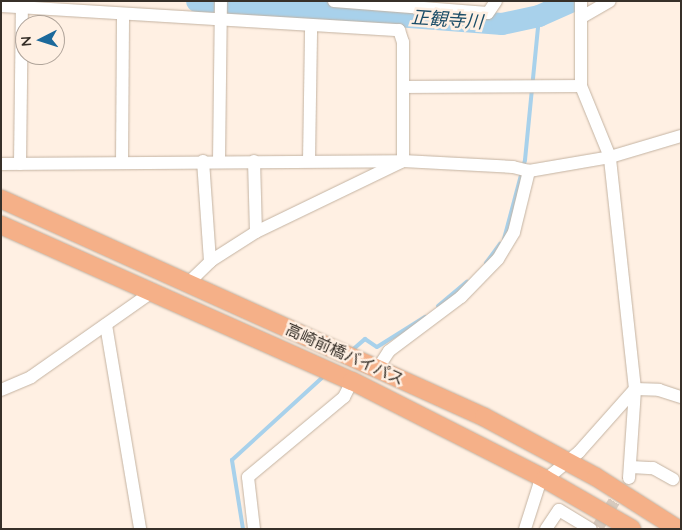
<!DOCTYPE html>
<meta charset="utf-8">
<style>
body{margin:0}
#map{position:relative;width:682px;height:530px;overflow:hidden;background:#fff0e3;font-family:Quicksand,"Noto Sans JP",sans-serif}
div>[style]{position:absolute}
.stream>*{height:4px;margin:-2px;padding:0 2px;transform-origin:2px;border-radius:2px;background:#a8d1eb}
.river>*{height:22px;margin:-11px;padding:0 11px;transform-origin:11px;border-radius:11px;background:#a8d1eb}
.minor-tunnel>*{height:12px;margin-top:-6px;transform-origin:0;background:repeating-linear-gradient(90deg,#d7cabe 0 12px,transparent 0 18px)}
.roads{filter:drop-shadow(0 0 1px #c4b3a2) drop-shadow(0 0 1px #c4b3a2)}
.minor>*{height:12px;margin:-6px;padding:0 6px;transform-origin:6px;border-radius:6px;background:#fff}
.highway>*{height:18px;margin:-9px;padding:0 9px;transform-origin:9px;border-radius:9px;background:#f5b088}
span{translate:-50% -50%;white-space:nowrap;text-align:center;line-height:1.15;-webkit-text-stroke:5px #fff0e3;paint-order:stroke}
.street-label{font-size:16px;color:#373029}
.water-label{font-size:18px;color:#1a4c67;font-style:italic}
.frame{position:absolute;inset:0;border:2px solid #373029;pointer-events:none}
.north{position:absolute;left:15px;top:15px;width:50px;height:50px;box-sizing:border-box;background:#fff0e3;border:1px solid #afa399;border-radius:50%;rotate:265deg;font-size:14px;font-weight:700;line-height:20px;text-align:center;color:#373029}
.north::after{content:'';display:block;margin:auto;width:18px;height:22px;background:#1c699b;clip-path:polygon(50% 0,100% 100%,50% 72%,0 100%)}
</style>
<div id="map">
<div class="stream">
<div style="left:504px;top:239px;width:82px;rotate:-75.1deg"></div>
<div style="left:525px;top:160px;width:145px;rotate:-84.4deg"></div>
<div style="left:486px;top:263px;width:24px;rotate:-54deg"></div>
<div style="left:438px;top:306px;width:38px;rotate:-40deg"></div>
<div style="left:350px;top:352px;width:20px;rotate:-41deg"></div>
<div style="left:365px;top:339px;width:14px;rotate:34deg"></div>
<div style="left:377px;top:347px;width:57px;rotate:-32deg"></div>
<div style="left:243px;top:529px;width:70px;rotate:-99.1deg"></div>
<div style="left:232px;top:460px;width:126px;rotate:-42.4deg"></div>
</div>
<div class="river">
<div style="left:197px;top:1px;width:306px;rotate:4.3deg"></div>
<div style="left:502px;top:24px;width:38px;rotate:-12deg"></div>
<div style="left:539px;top:16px;width:37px;rotate:-24deg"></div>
</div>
<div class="minor-tunnel">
<div style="left:598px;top:527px;width:58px;rotate:-57.7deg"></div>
</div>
<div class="roads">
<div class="minor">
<div style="left:334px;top:1px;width:154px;rotate:4.5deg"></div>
<div style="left:488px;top:13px;width:14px;rotate:-56deg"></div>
<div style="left:1px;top:6px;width:399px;rotate:3.5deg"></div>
<div style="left:399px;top:30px;width:13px;rotate:72deg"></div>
<div style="left:403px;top:42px;width:119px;rotate:90deg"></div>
<div style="left:403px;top:161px;width:163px;rotate:154.2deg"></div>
<div style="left:256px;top:232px;width:52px;rotate:147.5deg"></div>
<div style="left:212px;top:260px;width:35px;rotate:136deg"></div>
<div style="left:582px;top:17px;width:32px;rotate:-30deg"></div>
<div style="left:404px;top:87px;width:177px;rotate:-0.3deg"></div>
<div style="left:203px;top:161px;width:101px;rotate:86deg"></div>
<div style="left:219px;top:161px;width:160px;rotate:-89.3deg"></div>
<div style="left:254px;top:161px;width:71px;rotate:88.4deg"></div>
<div style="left:309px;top:161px;width:134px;rotate:-89.1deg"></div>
<div style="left:122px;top:163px;width:149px;rotate:-89.6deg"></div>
<div style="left:1px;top:164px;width:402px;rotate:-0.4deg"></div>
<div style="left:403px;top:161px;width:110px;rotate:3.1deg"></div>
<div style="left:513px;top:167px;width:16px;rotate:14deg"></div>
<div style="left:529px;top:171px;width:82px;rotate:-9.8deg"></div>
<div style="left:610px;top:157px;width:74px;rotate:-16.5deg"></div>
<div style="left:20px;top:164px;width:156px;rotate:-89.3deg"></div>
<div style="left:106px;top:325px;width:207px;rotate:80.5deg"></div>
<div style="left:378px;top:368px;width:20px;rotate:-57deg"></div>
<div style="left:389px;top:351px;width:90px;rotate:-36.9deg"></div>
<div style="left:461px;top:297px;width:53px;rotate:-45.8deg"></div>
<div style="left:498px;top:259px;width:31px;rotate:-59deg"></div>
<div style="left:514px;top:232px;width:63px;rotate:-76.2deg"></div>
<div style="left:1px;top:390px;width:33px;rotate:-23deg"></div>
<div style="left:31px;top:377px;width:148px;rotate:-35.1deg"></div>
<div style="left:631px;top:467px;width:22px;rotate:3deg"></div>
<div style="left:653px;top:468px;width:23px;rotate:29deg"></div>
<div style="left:629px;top:478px;width:89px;rotate:-86.1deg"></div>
<div style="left:635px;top:389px;width:24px;rotate:2deg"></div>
<div style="left:659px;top:390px;width:23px;rotate:18deg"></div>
<div style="left:254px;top:529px;width:52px;rotate:-96.6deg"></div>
<div style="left:248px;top:477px;width:125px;rotate:-39.8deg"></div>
<div style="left:344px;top:397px;width:18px;rotate:-63deg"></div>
<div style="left:525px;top:529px;width:46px;rotate:-72.3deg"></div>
<div style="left:539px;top:485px;width:52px;rotate:-39.5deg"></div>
<div style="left:579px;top:452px;width:84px;rotate:-48.4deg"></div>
<div style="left:635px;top:389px;width:233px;rotate:-96.2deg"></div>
<div style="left:610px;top:157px;width:77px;rotate:-112.2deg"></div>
<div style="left:581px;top:86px;width:85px;rotate:-90deg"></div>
<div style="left:546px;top:529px;width:23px;rotate:-56deg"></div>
<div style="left:559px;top:510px;width:37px;rotate:31deg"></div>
</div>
<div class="highway">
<div style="left:1px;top:199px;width:530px;rotate:24.29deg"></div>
<div style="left:484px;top:417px;width:127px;rotate:28.2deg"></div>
<div style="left:596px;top:477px;width:97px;rotate:32.4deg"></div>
<div style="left:1px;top:225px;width:384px;rotate:24deg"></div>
<div style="left:352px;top:381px;width:216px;rotate:26.9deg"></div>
<div style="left:545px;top:479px;width:100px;rotate:29.9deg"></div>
</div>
</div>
<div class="street-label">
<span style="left:345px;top:354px;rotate:24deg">高崎前橋バイパス</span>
</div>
<div class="water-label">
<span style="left:447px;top:20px;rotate:4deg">正観寺川</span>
</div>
<div class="frame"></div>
<div class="north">N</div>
</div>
